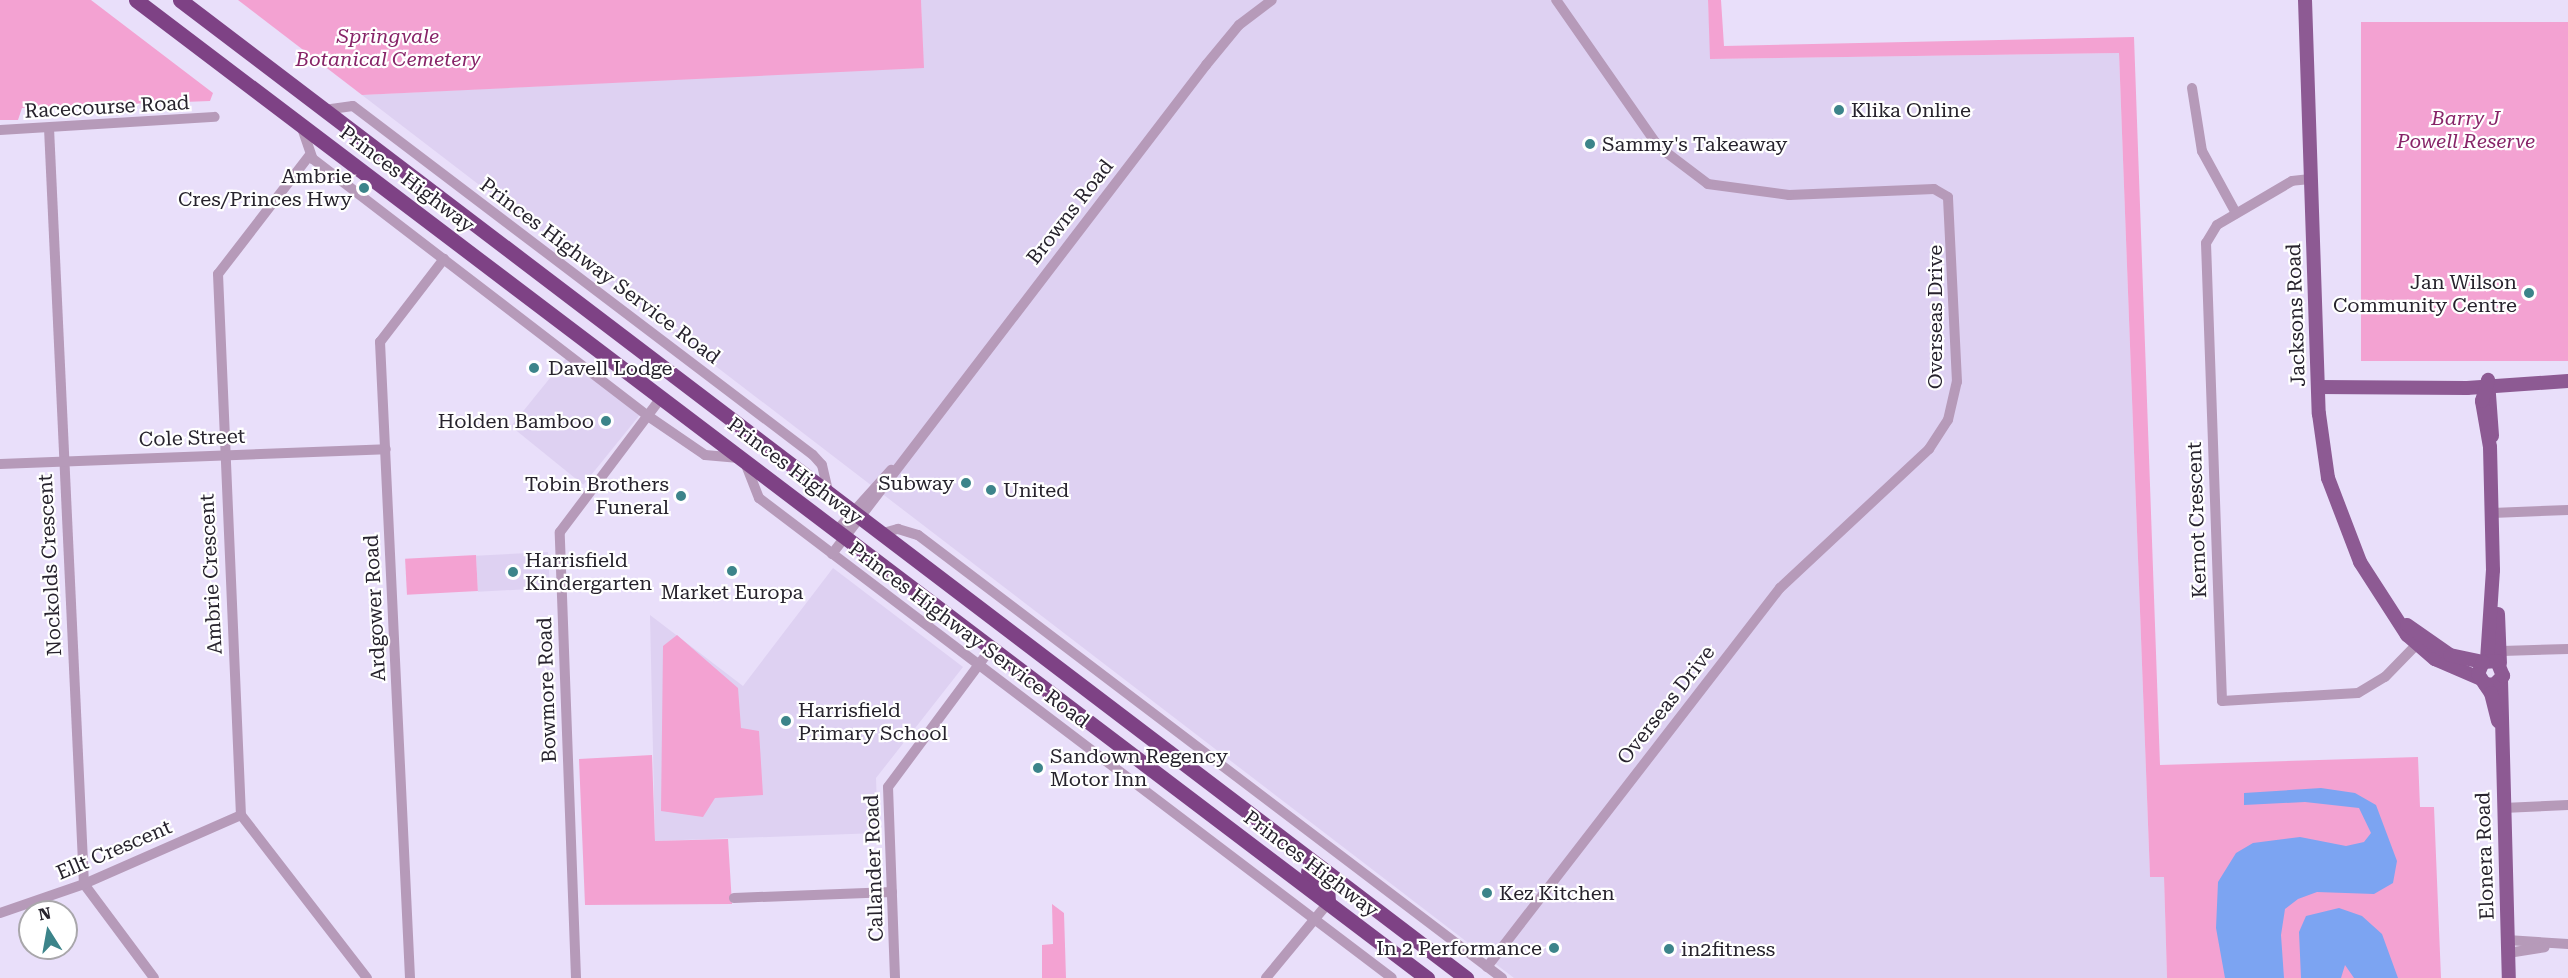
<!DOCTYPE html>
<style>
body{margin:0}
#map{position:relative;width:2568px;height:978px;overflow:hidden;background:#e9dffa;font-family:"Roboto Serif",serif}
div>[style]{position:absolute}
.built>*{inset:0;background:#ded1f2;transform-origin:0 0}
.green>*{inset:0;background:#f3a2d2;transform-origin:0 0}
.water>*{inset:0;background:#7ca4f2}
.minor>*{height:10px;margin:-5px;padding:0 5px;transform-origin:5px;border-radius:5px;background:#b69ab9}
.major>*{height:14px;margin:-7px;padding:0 7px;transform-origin:7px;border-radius:7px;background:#8d5a93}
.highway>*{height:15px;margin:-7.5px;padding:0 7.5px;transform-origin:7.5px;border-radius:7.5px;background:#7e4285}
.dots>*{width:16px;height:16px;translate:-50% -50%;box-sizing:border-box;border:3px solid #fff;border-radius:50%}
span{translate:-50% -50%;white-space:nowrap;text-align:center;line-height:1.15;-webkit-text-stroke:4.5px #fff;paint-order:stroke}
.park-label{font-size:20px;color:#872468;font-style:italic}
.street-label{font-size:20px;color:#27232d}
.poi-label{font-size:20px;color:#27232d}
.left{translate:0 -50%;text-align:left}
.right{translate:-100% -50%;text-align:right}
.north{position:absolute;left:18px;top:900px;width:60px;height:60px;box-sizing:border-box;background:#fff;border:2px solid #a9a7ab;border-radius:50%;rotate:349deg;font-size:16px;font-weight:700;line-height:24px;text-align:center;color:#27232d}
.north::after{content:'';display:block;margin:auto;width:21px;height:27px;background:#3c848a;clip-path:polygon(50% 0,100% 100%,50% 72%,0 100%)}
</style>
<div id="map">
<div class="built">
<div style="clip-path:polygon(921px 0,1708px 0,1711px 59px,2119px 53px,2150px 877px,2164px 877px,2167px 978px,1514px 978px,362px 95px,923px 67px)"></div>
<div style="left:567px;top:357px;width:93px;height:89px;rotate:39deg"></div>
<div style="left:548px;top:552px;width:36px;height:72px;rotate:87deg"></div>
<div style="clip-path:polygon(833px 568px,963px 667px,876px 778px,878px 833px,655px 841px,650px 615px,743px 686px)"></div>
</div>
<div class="green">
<div style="clip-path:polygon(0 0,91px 0,213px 93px,210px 101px,22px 108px,18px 120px,0 120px)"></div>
<div style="clip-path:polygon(238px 0,921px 0,924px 68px,362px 95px)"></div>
<div style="clip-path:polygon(1708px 0,1721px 0,1724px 46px,2134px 37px,2160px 765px,2418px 757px,2420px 807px,2434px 807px,2441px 978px,2167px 978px,2164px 877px,2150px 877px,2119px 53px,1710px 59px)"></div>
<div style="left:2568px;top:22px;width:339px;height:207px;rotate:90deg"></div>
<div style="left:476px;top:555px;width:36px;height:71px;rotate:87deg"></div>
<div style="clip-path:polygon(677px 635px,738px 688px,741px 728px,759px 731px,763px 795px,715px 798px,703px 817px,661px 811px,663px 646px)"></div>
<div style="clip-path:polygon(652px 755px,655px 841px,728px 839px,732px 904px,585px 905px,579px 759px)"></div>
<div style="clip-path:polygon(1052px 904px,1064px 913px,1066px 978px,1042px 978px,1042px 945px,1053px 944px)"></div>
</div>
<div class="water">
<div style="clip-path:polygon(2321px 788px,2355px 793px,2376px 805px,2397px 861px,2393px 883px,2374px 894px,2317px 892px,2298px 899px,2285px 909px,2281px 935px,2284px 978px,2225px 978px,2216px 928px,2218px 882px,2236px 853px,2253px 843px,2300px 837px,2346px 846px,2364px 842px,2371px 833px,2359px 808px,2305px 802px,2244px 805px,2244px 793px)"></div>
<div style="clip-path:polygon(2339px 908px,2362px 916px,2382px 934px,2398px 978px,2354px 978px,2345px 965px,2341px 978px,2301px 978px,2299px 932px,2306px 916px)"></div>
</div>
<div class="minor">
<div style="left:2192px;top:88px;width:64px;rotate:81deg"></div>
<div style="left:2202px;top:151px;width:71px;rotate:61.3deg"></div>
<div style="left:324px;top:110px;width:29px;rotate:-8deg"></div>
<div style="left:353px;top:106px;width:577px;rotate:37.19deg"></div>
<div style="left:813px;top:455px;width:13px;rotate:48deg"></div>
<div style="left:822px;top:465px;width:32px;rotate:77deg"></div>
<div style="left:301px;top:125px;width:36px;rotate:71deg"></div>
<div style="left:313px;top:159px;width:422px;rotate:37.5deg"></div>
<div style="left:648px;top:416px;width:69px;rotate:34.4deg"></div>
<div style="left:705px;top:455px;width:37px;rotate:5deg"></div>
<div style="left:49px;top:128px;width:757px;rotate:87.35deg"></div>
<div style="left:84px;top:884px;width:117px;rotate:53.3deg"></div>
<div style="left:0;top:130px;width:215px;rotate:-3.5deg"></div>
<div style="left:309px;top:156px;width:149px;rotate:127.6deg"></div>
<div style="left:218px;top:274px;width:541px;rotate:87.57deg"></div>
<div style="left:241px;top:815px;width:206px;rotate:52.3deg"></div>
<div style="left:2310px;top:179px;width:18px;rotate:174deg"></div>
<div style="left:2292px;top:181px;width:87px;rotate:149.6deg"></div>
<div style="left:2217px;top:225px;width:21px;rotate:121deg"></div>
<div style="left:2206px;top:243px;width:458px;rotate:88deg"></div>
<div style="left:2222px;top:701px;width:136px;rotate:-3.4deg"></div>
<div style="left:2358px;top:693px;width:31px;rotate:-31deg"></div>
<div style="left:2385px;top:677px;width:52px;rotate:-45.8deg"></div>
<div style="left:744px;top:460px;width:41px;rotate:68.5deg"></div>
<div style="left:759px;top:498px;width:794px;rotate:37.17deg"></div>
<div style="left:0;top:464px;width:386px;rotate:-2.2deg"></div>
<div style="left:2492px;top:513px;width:76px;rotate:-2.3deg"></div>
<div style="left:837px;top:530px;width:81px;rotate:-48deg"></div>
<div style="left:880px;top:534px;width:19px;rotate:-16deg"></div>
<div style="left:898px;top:529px;width:21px;rotate:17deg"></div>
<div style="left:918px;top:535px;width:733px;rotate:37.18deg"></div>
<div style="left:832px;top:554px;width:616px;rotate:-52.59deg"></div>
<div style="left:1206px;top:65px;width:52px;rotate:-50.5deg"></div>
<div style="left:1239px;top:25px;width:41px;rotate:-37.1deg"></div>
<div style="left:2502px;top:651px;width:66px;rotate:-1.7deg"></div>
<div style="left:2503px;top:808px;width:65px;rotate:-2.6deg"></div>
<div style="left:734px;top:898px;width:158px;rotate:-2.2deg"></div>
<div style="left:0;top:913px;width:89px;rotate:-19deg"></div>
<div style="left:84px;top:884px;width:171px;rotate:-23.7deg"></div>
<div style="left:2507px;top:940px;width:61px;rotate:3.8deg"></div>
<div style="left:2508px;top:953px;width:37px;rotate:-9deg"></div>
<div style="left:1487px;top:967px;width:479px;rotate:-52.3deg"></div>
<div style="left:1780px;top:588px;width:204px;rotate:-43deg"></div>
<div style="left:1929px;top:449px;width:35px;rotate:-57deg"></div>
<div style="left:1948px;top:420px;width:39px;rotate:-77deg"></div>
<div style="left:1957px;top:382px;width:185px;rotate:-92.8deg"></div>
<div style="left:1948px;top:197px;width:16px;rotate:-150deg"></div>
<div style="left:1934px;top:189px;width:145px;rotate:177.6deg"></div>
<div style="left:1789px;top:195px;width:82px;rotate:-172.3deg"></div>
<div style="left:1708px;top:184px;width:63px;rotate:-142.8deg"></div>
<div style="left:1658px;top:146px;width:178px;rotate:-124.9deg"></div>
<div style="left:410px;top:978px;width:637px;rotate:-92.7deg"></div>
<div style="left:380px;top:342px;width:105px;rotate:-52.4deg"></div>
<div style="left:576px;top:978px;width:446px;rotate:-92.1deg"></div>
<div style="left:560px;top:532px;width:168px;rotate:-53deg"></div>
<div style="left:895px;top:978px;width:191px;rotate:-92.1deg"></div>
<div style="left:888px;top:787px;width:174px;rotate:-53.4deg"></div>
<div style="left:1266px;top:978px;width:97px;rotate:-50.4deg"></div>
</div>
<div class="major">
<div style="left:2305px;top:0;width:414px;rotate:88.1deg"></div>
<div style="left:2319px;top:414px;width:65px;rotate:82deg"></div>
<div style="left:2328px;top:478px;width:90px;rotate:69.1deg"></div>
<div style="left:2360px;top:562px;width:87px;rotate:57.2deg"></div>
<div style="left:2407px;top:635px;width:37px;rotate:41deg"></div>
<div style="left:2435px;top:659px;width:48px;rotate:23.4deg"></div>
<div style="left:2488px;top:381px;width:55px;rotate:85.8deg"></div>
<div style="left:2318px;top:387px;width:149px;rotate:0.4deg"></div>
<div style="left:2467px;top:388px;width:101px;rotate:-4deg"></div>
<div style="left:2498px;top:614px;width:49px;rotate:87.7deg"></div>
<div style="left:2407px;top:625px;width:52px;rotate:34.9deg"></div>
<div style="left:2450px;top:655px;width:34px;rotate:12deg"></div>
<div style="left:2487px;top:660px;width:90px;rotate:-86.2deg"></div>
<div style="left:2493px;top:570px;width:123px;rotate:-91.4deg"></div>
<div style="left:2490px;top:447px;width:47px;rotate:-99.9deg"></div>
<div style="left:2482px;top:401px;width:22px;rotate:-74deg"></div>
<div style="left:2501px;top:680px;width:298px;rotate:88.5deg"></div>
<div style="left:2485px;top:684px;width:9px;rotate:6deg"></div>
<div style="left:2494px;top:685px;width:13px;rotate:-45deg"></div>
<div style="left:2503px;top:676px;width:16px;rotate:-112deg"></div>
<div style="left:2497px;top:661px;width:14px;rotate:176deg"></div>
<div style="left:2483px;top:662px;width:13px;rotate:113deg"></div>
<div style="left:2478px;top:674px;width:23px;rotate:56deg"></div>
<div style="left:2491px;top:693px;width:29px;rotate:76deg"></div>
</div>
<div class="highway">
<div style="left:136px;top:0;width:1620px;rotate:37.15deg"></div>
<div style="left:180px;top:0;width:1616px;rotate:37.25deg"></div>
<div style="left:1308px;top:871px;width:25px;rotate:40deg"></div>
<div style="left:1327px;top:887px;width:16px;rotate:86deg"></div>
</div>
<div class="dots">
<div style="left:1839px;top:110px;background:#3c848a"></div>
<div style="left:1590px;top:144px;background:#3c848a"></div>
<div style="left:364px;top:188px;background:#3c848a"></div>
<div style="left:2529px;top:293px;background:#3c848a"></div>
<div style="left:534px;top:368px;background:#3c848a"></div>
<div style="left:606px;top:421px;background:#3c848a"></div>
<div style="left:966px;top:483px;background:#3c848a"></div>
<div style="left:991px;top:490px;background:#3c848a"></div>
<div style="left:681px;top:496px;background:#3c848a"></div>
<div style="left:732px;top:571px;background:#3c848a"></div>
<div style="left:513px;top:572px;background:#3c848a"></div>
<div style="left:786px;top:721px;background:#3c848a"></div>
<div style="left:1038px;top:768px;background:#3c848a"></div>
<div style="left:1487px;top:893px;background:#3c848a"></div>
<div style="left:1554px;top:948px;background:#3c848a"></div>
<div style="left:1669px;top:949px;background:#3c848a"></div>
</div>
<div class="park-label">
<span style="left:388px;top:48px">Springvale<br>Botanical Cemetery</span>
<span style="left:2466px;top:130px">Barry J<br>Powell Reserve</span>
</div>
<div class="street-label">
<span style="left:107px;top:107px;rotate:-3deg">Racecourse Road</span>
<span style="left:407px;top:179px;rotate:37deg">Princes Highway</span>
<span style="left:1070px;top:212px;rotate:-52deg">Browns Road</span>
<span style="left:600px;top:271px;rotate:37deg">Princes Highway Service Road</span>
<span style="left:2296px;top:315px;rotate:-92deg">Jacksons Road</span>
<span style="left:1935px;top:317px;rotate:-90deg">Overseas Drive</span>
<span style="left:192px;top:438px;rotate:-2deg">Cole Street</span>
<span style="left:795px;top:471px;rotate:37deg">Princes Highway</span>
<span style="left:2197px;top:520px;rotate:-92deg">Kernot Crescent</span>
<span style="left:50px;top:565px;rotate:-93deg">Nockolds Crescent</span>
<span style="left:211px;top:574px;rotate:-93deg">Ambrie Crescent</span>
<span style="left:375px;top:608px;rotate:-93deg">Ardgower Road</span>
<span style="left:969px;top:635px;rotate:37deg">Princes Highway Service Road</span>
<span style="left:547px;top:690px;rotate:-92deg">Bowmore Road</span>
<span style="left:1666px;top:705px;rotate:-52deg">Overseas Drive</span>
<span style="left:114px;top:850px;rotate:-23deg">Ellt Crescent</span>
<span style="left:2485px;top:856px;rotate:-92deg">Elonera Road</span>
<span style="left:1311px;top:864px;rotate:37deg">Princes Highway</span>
<span style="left:874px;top:868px;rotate:-92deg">Callander Road</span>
</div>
<div class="poi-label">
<span class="left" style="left:1851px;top:110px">Klika Online</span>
<span class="left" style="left:1602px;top:144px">Sammy's Takeaway</span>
<span class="right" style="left:352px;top:188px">Ambrie<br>Cres/Princes Hwy</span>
<span class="right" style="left:2517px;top:294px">Jan Wilson<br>Community Centre</span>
<span class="left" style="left:548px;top:368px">Davell Lodge</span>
<span class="right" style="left:594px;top:421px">Holden Bamboo</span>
<span class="right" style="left:954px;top:483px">Subway</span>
<span class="right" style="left:669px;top:496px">Tobin Brothers<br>Funeral</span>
<span class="left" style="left:1003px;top:490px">United</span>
<span class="left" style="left:525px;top:572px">Harrisfield<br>Kindergarten</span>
<span style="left:732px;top:592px">Market Europa</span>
<span class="left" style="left:798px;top:722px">Harrisfield<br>Primary School</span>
<span class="left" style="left:1050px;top:768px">Sandown Regency<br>Motor Inn</span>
<span class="left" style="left:1499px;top:893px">Kez Kitchen</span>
<span class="right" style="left:1542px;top:948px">In 2 Performance</span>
<span class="left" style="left:1681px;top:949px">in2fitness</span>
</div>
<div class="north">N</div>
</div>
